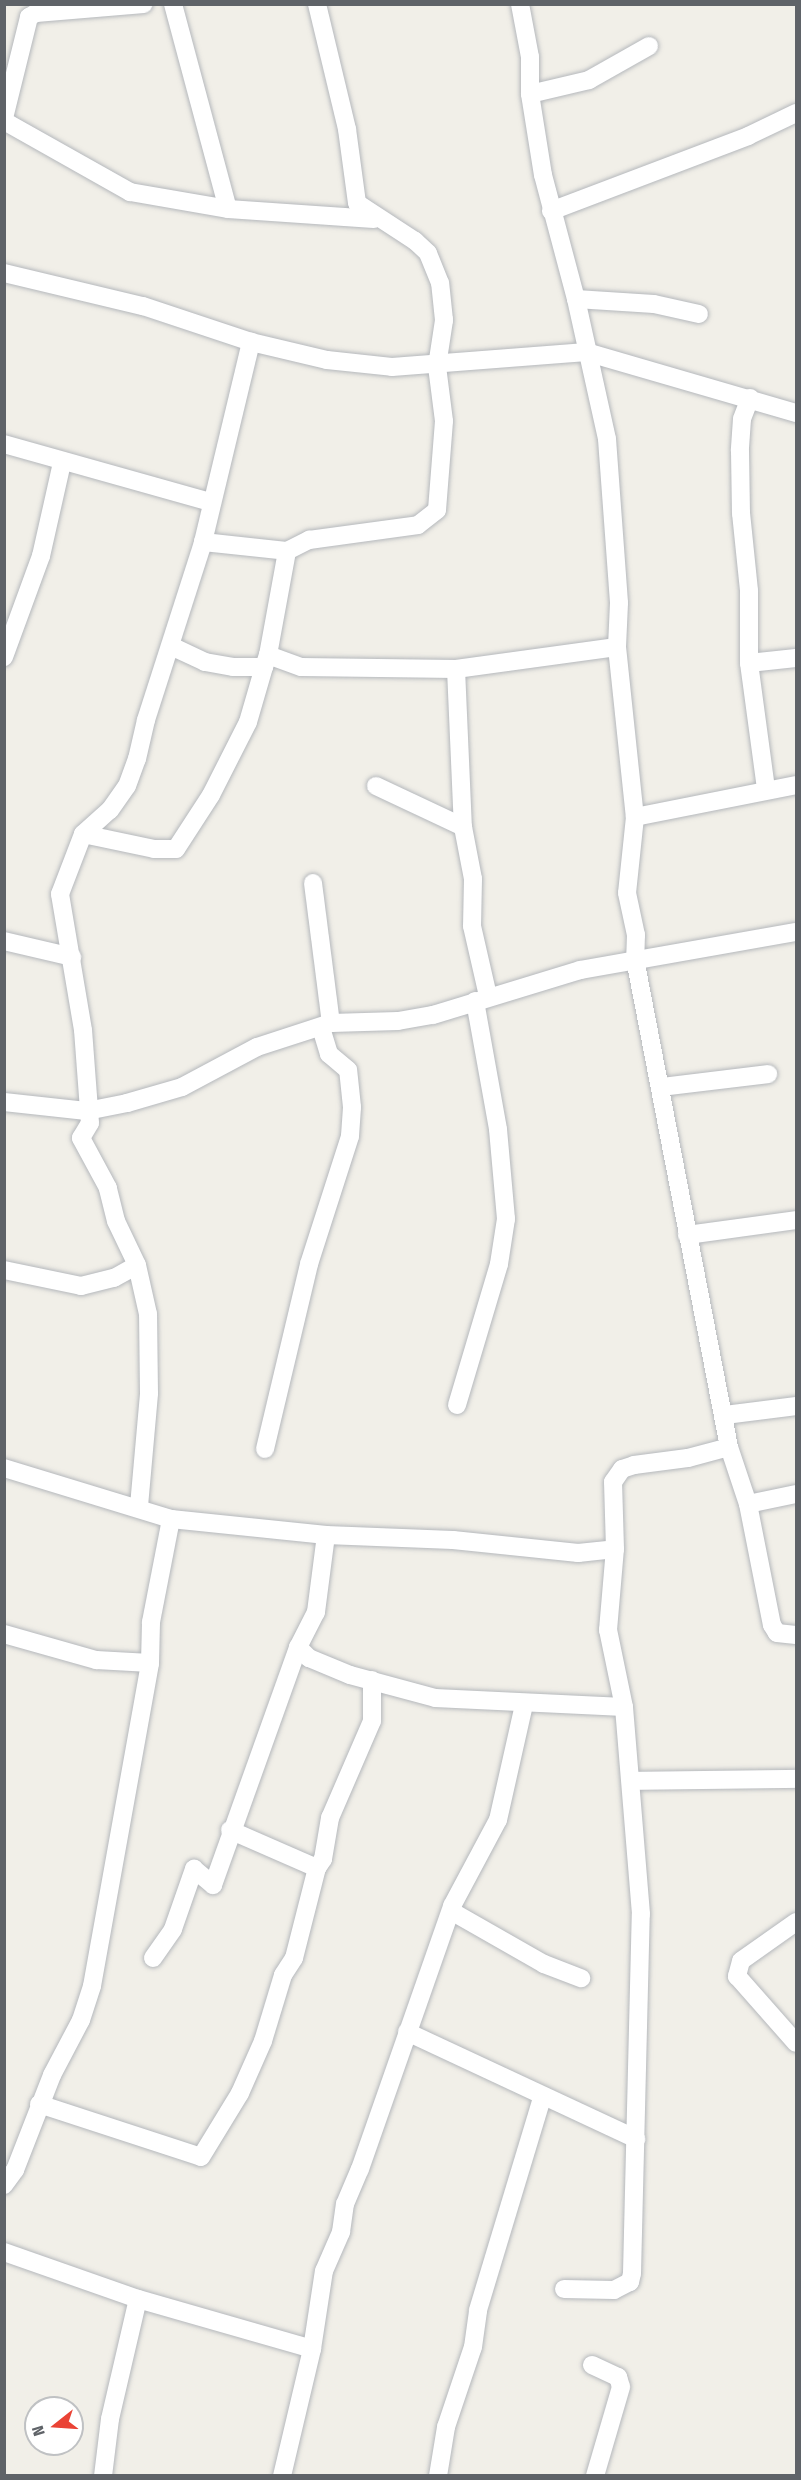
<!DOCTYPE html>
<style>
body{margin:0}
#map{position:relative;width:801px;height:2480px;overflow:hidden;background:#f1efe8;font-family:"Fira Sans Condensed",sans-serif}
div>[style]{position:absolute}
.roads{filter:drop-shadow(0 0 2px #b5b8bc) drop-shadow(0 0 2px #b5b8bc)}
.minor>*{height:18px;margin:-9px;padding:0 9px;transform-origin:9px;border-radius:9px;background:#fff}
span{translate:-50% -50%;white-space:nowrap;text-align:center;line-height:1.15;-webkit-text-stroke:5px #fff;paint-order:stroke}
.frame{position:absolute;inset:0;border:6px solid #5f6368;pointer-events:none}
.north{position:absolute;left:24px;top:2396px;width:60px;height:60px;box-sizing:border-box;background:#fff;border:2px solid #bfc1c3;border-radius:50%;rotate:253deg;font-size:16px;font-weight:700;line-height:24px;text-align:center;color:#5f6368}
.north::after{content:'';display:block;margin:auto;width:21px;height:27px;background:#ea4335;clip-path:polygon(50% 0,100% 100%,50% 72%,0 100%)}
</style>
<div id="map">
<div class="roads">
<div class="minor">
<div style="left:173px;top:4px;width:212px;rotate:75deg"></div>
<div style="left:520px;top:4px;width:54px;rotate:79.3deg"></div>
<div style="left:530px;top:57px;width:37px;rotate:90deg"></div>
<div style="left:530px;top:94px;width:82px;rotate:80.9deg"></div>
<div style="left:543px;top:175px;width:128px;rotate:75.1deg"></div>
<div style="left:576px;top:299px;width:143px;rotate:77.5deg"></div>
<div style="left:607px;top:439px;width:164px;rotate:85.8deg"></div>
<div style="left:619px;top:603px;width:44px;rotate:92.6deg"></div>
<div style="left:617px;top:647px;width:171px;rotate:84deg"></div>
<div style="left:635px;top:817px;width:76px;rotate:96deg"></div>
<div style="left:627px;top:893px;width:43px;rotate:77.9deg"></div>
<div style="left:636px;top:935px;width:24px;rotate:92deg"></div>
<div style="left:635px;top:959px;width:497px;rotate:79.1deg"></div>
<div style="left:729px;top:1447px;width:60px;rotate:71.6deg"></div>
<div style="left:748px;top:1504px;width:123px;rotate:78.8deg"></div>
<div style="left:772px;top:1625px;width:9px;rotate:58deg"></div>
<div style="left:777px;top:1633px;width:19px;rotate:6deg"></div>
<div style="left:530px;top:94px;width:61px;rotate:-13.3deg"></div>
<div style="left:589px;top:80px;width:69px;rotate:-29.5deg"></div>
<div style="left:4px;top:118px;width:104px;rotate:-76.1deg"></div>
<div style="left:29px;top:17px;width:8px;rotate:-30deg"></div>
<div style="left:36px;top:13px;width:108px;rotate:-4.8deg"></div>
<div style="left:4px;top:121px;width:145px;rotate:29.4deg"></div>
<div style="left:130px;top:192px;width:99px;rotate:9.8deg"></div>
<div style="left:228px;top:209px;width:146px;rotate:3.9deg"></div>
<div style="left:551px;top:211px;width:211px;rotate:-20.8deg"></div>
<div style="left:748px;top:136px;width:53px;rotate:-25.6deg"></div>
<div style="left:4px;top:273px;width:143px;rotate:13.4deg"></div>
<div style="left:143px;top:306px;width:114px;rotate:18.4deg"></div>
<div style="left:251px;top:342px;width:78px;rotate:13.3deg"></div>
<div style="left:327px;top:360px;width:65px;rotate:6.1deg"></div>
<div style="left:392px;top:367px;width:195px;rotate:-4.4deg"></div>
<div style="left:586px;top:352px;width:219px;rotate:16.2deg"></div>
<div style="left:576px;top:299px;width:78px;rotate:3.7deg"></div>
<div style="left:654px;top:304px;width:46px;rotate:12.5deg"></div>
<div style="left:750px;top:398px;width:22px;rotate:111deg"></div>
<div style="left:742px;top:419px;width:32px;rotate:94deg"></div>
<div style="left:740px;top:451px;width:62px;rotate:89.1deg"></div>
<div style="left:741px;top:513px;width:78px;rotate:84.1deg"></div>
<div style="left:749px;top:591px;width:72px;rotate:90deg"></div>
<div style="left:749px;top:663px;width:127px;rotate:82.3deg"></div>
<div style="left:4px;top:444px;width:215px;rotate:15.7deg"></div>
<div style="left:203px;top:542px;width:84px;rotate:6.1deg"></div>
<div style="left:171px;top:646px;width:38px;rotate:25deg"></div>
<div style="left:205px;top:662px;width:28px;rotate:10deg"></div>
<div style="left:233px;top:667px;width:31px"></div>
<div style="left:264px;top:667px;width:13px;rotate:-72deg"></div>
<div style="left:268px;top:655px;width:35px;rotate:20deg"></div>
<div style="left:301px;top:667px;width:155px;rotate:0.7deg"></div>
<div style="left:456px;top:669px;width:162px;rotate:-7.8deg"></div>
<div style="left:268px;top:655px;width:106px;rotate:-79.6deg"></div>
<div style="left:287px;top:551px;width:25px;rotate:-27deg"></div>
<div style="left:309px;top:540px;width:110px;rotate:-7.8deg"></div>
<div style="left:418px;top:525px;width:24px;rotate:-38deg"></div>
<div style="left:437px;top:510px;width:89px;rotate:-85.5deg"></div>
<div style="left:444px;top:421px;width:55px;rotate:-97.3deg"></div>
<div style="left:437px;top:366px;width:47px;rotate:-81.3deg"></div>
<div style="left:444px;top:320px;width:37px;rotate:-96deg"></div>
<div style="left:440px;top:283px;width:32px;rotate:-112deg"></div>
<div style="left:428px;top:253px;width:18px;rotate:-137deg"></div>
<div style="left:415px;top:241px;width:69px;rotate:-146.8deg"></div>
<div style="left:357px;top:203px;width:75px;rotate:-97.7deg"></div>
<div style="left:347px;top:129px;width:129px;rotate:-103.5deg"></div>
<div style="left:4px;top:657px;width:108px;rotate:-69.9deg"></div>
<div style="left:41px;top:556px;width:95px;rotate:-77.3deg"></div>
<div style="left:749px;top:663px;width:47px;rotate:-6.1deg"></div>
<div style="left:456px;top:669px;width:158px;rotate:87.5deg"></div>
<div style="left:463px;top:827px;width:53px;rotate:79.1deg"></div>
<div style="left:473px;top:879px;width:47px;rotate:91.2deg"></div>
<div style="left:472px;top:926px;width:72px;rotate:77.1deg"></div>
<div style="left:376px;top:786px;width:96px;rotate:25.2deg"></div>
<div style="left:635px;top:817px;width:164px;rotate:-11.2deg"></div>
<div style="left:83px;top:834px;width:73px;rotate:11.9deg"></div>
<div style="left:154px;top:849px;width:22px"></div>
<div style="left:176px;top:849px;width:64px;rotate:-57.1deg"></div>
<div style="left:211px;top:795px;width:82px;rotate:-63.1deg"></div>
<div style="left:248px;top:722px;width:57px;rotate:-73.8deg"></div>
<div style="left:313px;top:883px;width:141px;rotate:82.7deg"></div>
<div style="left:4px;top:941px;width:70px;rotate:13.2deg"></div>
<div style="left:661px;top:1087px;width:108px;rotate:-6.9deg"></div>
<div style="left:4px;top:1102px;width:83px;rotate:6.2deg"></div>
<div style="left:87px;top:1111px;width:41px;rotate:-11.3deg"></div>
<div style="left:127px;top:1103px;width:57px;rotate:-16.2deg"></div>
<div style="left:182px;top:1087px;width:85px;rotate:-28.1deg"></div>
<div style="left:257px;top:1047px;width:78px;rotate:-18deg"></div>
<div style="left:331px;top:1023px;width:67px;rotate:-1.7deg"></div>
<div style="left:398px;top:1021px;width:36px;rotate:-10deg"></div>
<div style="left:433px;top:1015px;width:154px;rotate:-17deg"></div>
<div style="left:580px;top:970px;width:219px;rotate:-10deg"></div>
<div style="left:687px;top:1235px;width:110px;rotate:-7.8deg"></div>
<div style="left:4px;top:1270px;width:79px;rotate:11.7deg"></div>
<div style="left:81px;top:1286px;width:34px;rotate:-14deg"></div>
<div style="left:114px;top:1278px;width:26px;rotate:-29deg"></div>
<div style="left:457px;top:1405px;width:147px;rotate:-73.4deg"></div>
<div style="left:499px;top:1264px;width:46px;rotate:-81.2deg"></div>
<div style="left:506px;top:1219px;width:90px;rotate:-95.1deg"></div>
<div style="left:498px;top:1129px;width:130px;rotate:-100.2deg"></div>
<div style="left:725px;top:1415px;width:72px;rotate:-7.2deg"></div>
<div style="left:265px;top:1449px;width:190px;rotate:-76.6deg"></div>
<div style="left:309px;top:1264px;width:134px;rotate:-72.2deg"></div>
<div style="left:350px;top:1136px;width:29px;rotate:-86deg"></div>
<div style="left:352px;top:1107px;width:37px;rotate:-96deg"></div>
<div style="left:348px;top:1070px;width:25px;rotate:-140deg"></div>
<div style="left:329px;top:1054px;width:28px;rotate:-107deg"></div>
<div style="left:4px;top:1468px;width:175px;rotate:17deg"></div>
<div style="left:171px;top:1519px;width:156px;rotate:5.9deg"></div>
<div style="left:326px;top:1535px;width:127px;rotate:2.3deg"></div>
<div style="left:453px;top:1540px;width:126px;rotate:5.9deg"></div>
<div style="left:578px;top:1553px;width:37px;rotate:-6deg"></div>
<div style="left:748px;top:1504px;width:49px;rotate:-11.8deg"></div>
<div style="left:139px;top:1506px;width:113px;rotate:-84.9deg"></div>
<div style="left:149px;top:1393px;width:79px;rotate:-90.7deg"></div>
<div style="left:148px;top:1314px;width:50px;rotate:-102.7deg"></div>
<div style="left:137px;top:1265px;width:49px;rotate:-115.5deg"></div>
<div style="left:116px;top:1221px;width:34px;rotate:-104deg"></div>
<div style="left:108px;top:1188px;width:57px;rotate:-118.4deg"></div>
<div style="left:81px;top:1138px;width:17px;rotate:-59deg"></div>
<div style="left:90px;top:1123px;width:93px;rotate:-94.3deg"></div>
<div style="left:83px;top:1030px;width:138px;rotate:-99.6deg"></div>
<div style="left:60px;top:894px;width:64px;rotate:-69deg"></div>
<div style="left:83px;top:834px;width:36px;rotate:-42deg"></div>
<div style="left:110px;top:810px;width:29px;rotate:-55deg"></div>
<div style="left:127px;top:786px;width:29px;rotate:-70deg"></div>
<div style="left:137px;top:759px;width:40px;rotate:-77deg"></div>
<div style="left:146px;top:720px;width:187px;rotate:-72.2deg"></div>
<div style="left:203px;top:542px;width:206px;rotate:-76.5deg"></div>
<div style="left:326px;top:1535px;width:78px;rotate:97.4deg"></div>
<div style="left:316px;top:1612px;width:39px;rotate:117deg"></div>
<div style="left:298px;top:1647px;width:16px;rotate:45deg"></div>
<div style="left:309px;top:1658px;width:44px;rotate:22.5deg"></div>
<div style="left:350px;top:1675px;width:88px;rotate:15.1deg"></div>
<div style="left:435px;top:1698px;width:189px;rotate:2.7deg"></div>
<div style="left:4px;top:1634px;width:96px;rotate:15.8deg"></div>
<div style="left:96px;top:1660px;width:54px;rotate:3.2deg"></div>
<div style="left:631px;top:1781px;width:165px;rotate:-0.7deg"></div>
<div style="left:230px;top:1830px;width:95px;rotate:23.6deg"></div>
<div style="left:451px;top:1911px;width:107px;rotate:29.7deg"></div>
<div style="left:544px;top:1964px;width:40px;rotate:21deg"></div>
<div style="left:796px;top:1922px;width:67px;rotate:144.7deg"></div>
<div style="left:741px;top:1961px;width:16px;rotate:105deg"></div>
<div style="left:737px;top:1976px;width:89px;rotate:48.6deg"></div>
<div style="left:153px;top:1958px;width:35px;rotate:-55deg"></div>
<div style="left:173px;top:1929px;width:64px;rotate:-70.7deg"></div>
<div style="left:194px;top:1869px;width:25px;rotate:40deg"></div>
<div style="left:213px;top:1885px;width:253px;rotate:-70.3deg"></div>
<div style="left:407px;top:2032px;width:253px;rotate:25deg"></div>
<div style="left:39px;top:2104px;width:170px;rotate:18.1deg"></div>
<div style="left:201px;top:2157px;width:75px;rotate:-58.6deg"></div>
<div style="left:240px;top:2093px;width:57px;rotate:-66.1deg"></div>
<div style="left:263px;top:2041px;width:69px;rotate:-73.1deg"></div>
<div style="left:283px;top:1975px;width:20px;rotate:-57deg"></div>
<div style="left:294px;top:1958px;width:93px;rotate:-75.7deg"></div>
<div style="left:317px;top:1868px;width:11px;rotate:-56deg"></div>
<div style="left:323px;top:1859px;width:42px;rotate:-80.3deg"></div>
<div style="left:330px;top:1818px;width:106px;rotate:-66.6deg"></div>
<div style="left:372px;top:1721px;width:41px;rotate:-90deg"></div>
<div style="left:4px;top:2185px;width:19px;rotate:-54deg"></div>
<div style="left:15px;top:2170px;width:102px;rotate:-68.7deg"></div>
<div style="left:52px;top:2075px;width:62px;rotate:-62.2deg"></div>
<div style="left:81px;top:2020px;width:36px;rotate:-72deg"></div>
<div style="left:92px;top:1986px;width:328px;rotate:-79.8deg"></div>
<div style="left:150px;top:1663px;width:41px;rotate:-88.6deg"></div>
<div style="left:151px;top:1622px;width:105px;rotate:-79deg"></div>
<div style="left:4px;top:2252px;width:142px;rotate:19.3deg"></div>
<div style="left:138px;top:2299px;width:181px;rotate:16deg"></div>
<div style="left:564px;top:2289px;width:50px;rotate:1.1deg"></div>
<div style="left:614px;top:2290px;width:18px;rotate:-27deg"></div>
<div style="left:630px;top:2282px;width:9px;rotate:-77deg"></div>
<div style="left:632px;top:2273px;width:359px;rotate:-88.6deg"></div>
<div style="left:641px;top:1914px;width:208px;rotate:-94.7deg"></div>
<div style="left:624px;top:1707px;width:79px;rotate:-101.7deg"></div>
<div style="left:608px;top:1630px;width:81px;rotate:-85.1deg"></div>
<div style="left:615px;top:1549px;width:67px;rotate:-91.7deg"></div>
<div style="left:613px;top:1482px;width:16px;rotate:-55deg"></div>
<div style="left:622px;top:1469px;width:13px;rotate:-18deg"></div>
<div style="left:634px;top:1465px;width:54px;rotate:-7.4deg"></div>
<div style="left:688px;top:1458px;width:42px;rotate:-15deg"></div>
<div style="left:592px;top:2365px;width:29px;rotate:25deg"></div>
<div style="left:618px;top:2377px;width:10px;rotate:73deg"></div>
<div style="left:621px;top:2387px;width:93px;rotate:106.3deg"></div>
<div style="left:103px;top:2476px;width:57px;rotate:-83deg"></div>
<div style="left:110px;top:2419px;width:123px;rotate:-76.9deg"></div>
<div style="left:282px;top:2476px;width:130px;rotate:-76.7deg"></div>
<div style="left:312px;top:2349px;width:79px;rotate:-81.3deg"></div>
<div style="left:324px;top:2271px;width:43px;rotate:-66.4deg"></div>
<div style="left:341px;top:2232px;width:28px;rotate:-82deg"></div>
<div style="left:345px;top:2204px;width:38px;rotate:-67deg"></div>
<div style="left:360px;top:2169px;width:279px;rotate:-70.7deg"></div>
<div style="left:452px;top:1906px;width:98px;rotate:-61.9deg"></div>
<div style="left:498px;top:1820px;width:118px;rotate:-77.3deg"></div>
<div style="left:438px;top:2476px;width:50px;rotate:-80.7deg"></div>
<div style="left:446px;top:2427px;width:84px;rotate:-71.4deg"></div>
<div style="left:473px;top:2347px;width:37px;rotate:-82deg"></div>
<div style="left:478px;top:2310px;width:221px;rotate:-73.2deg"></div>
</div>
</div>
<div class="frame"></div>
<div class="north">N</div>
</div>
